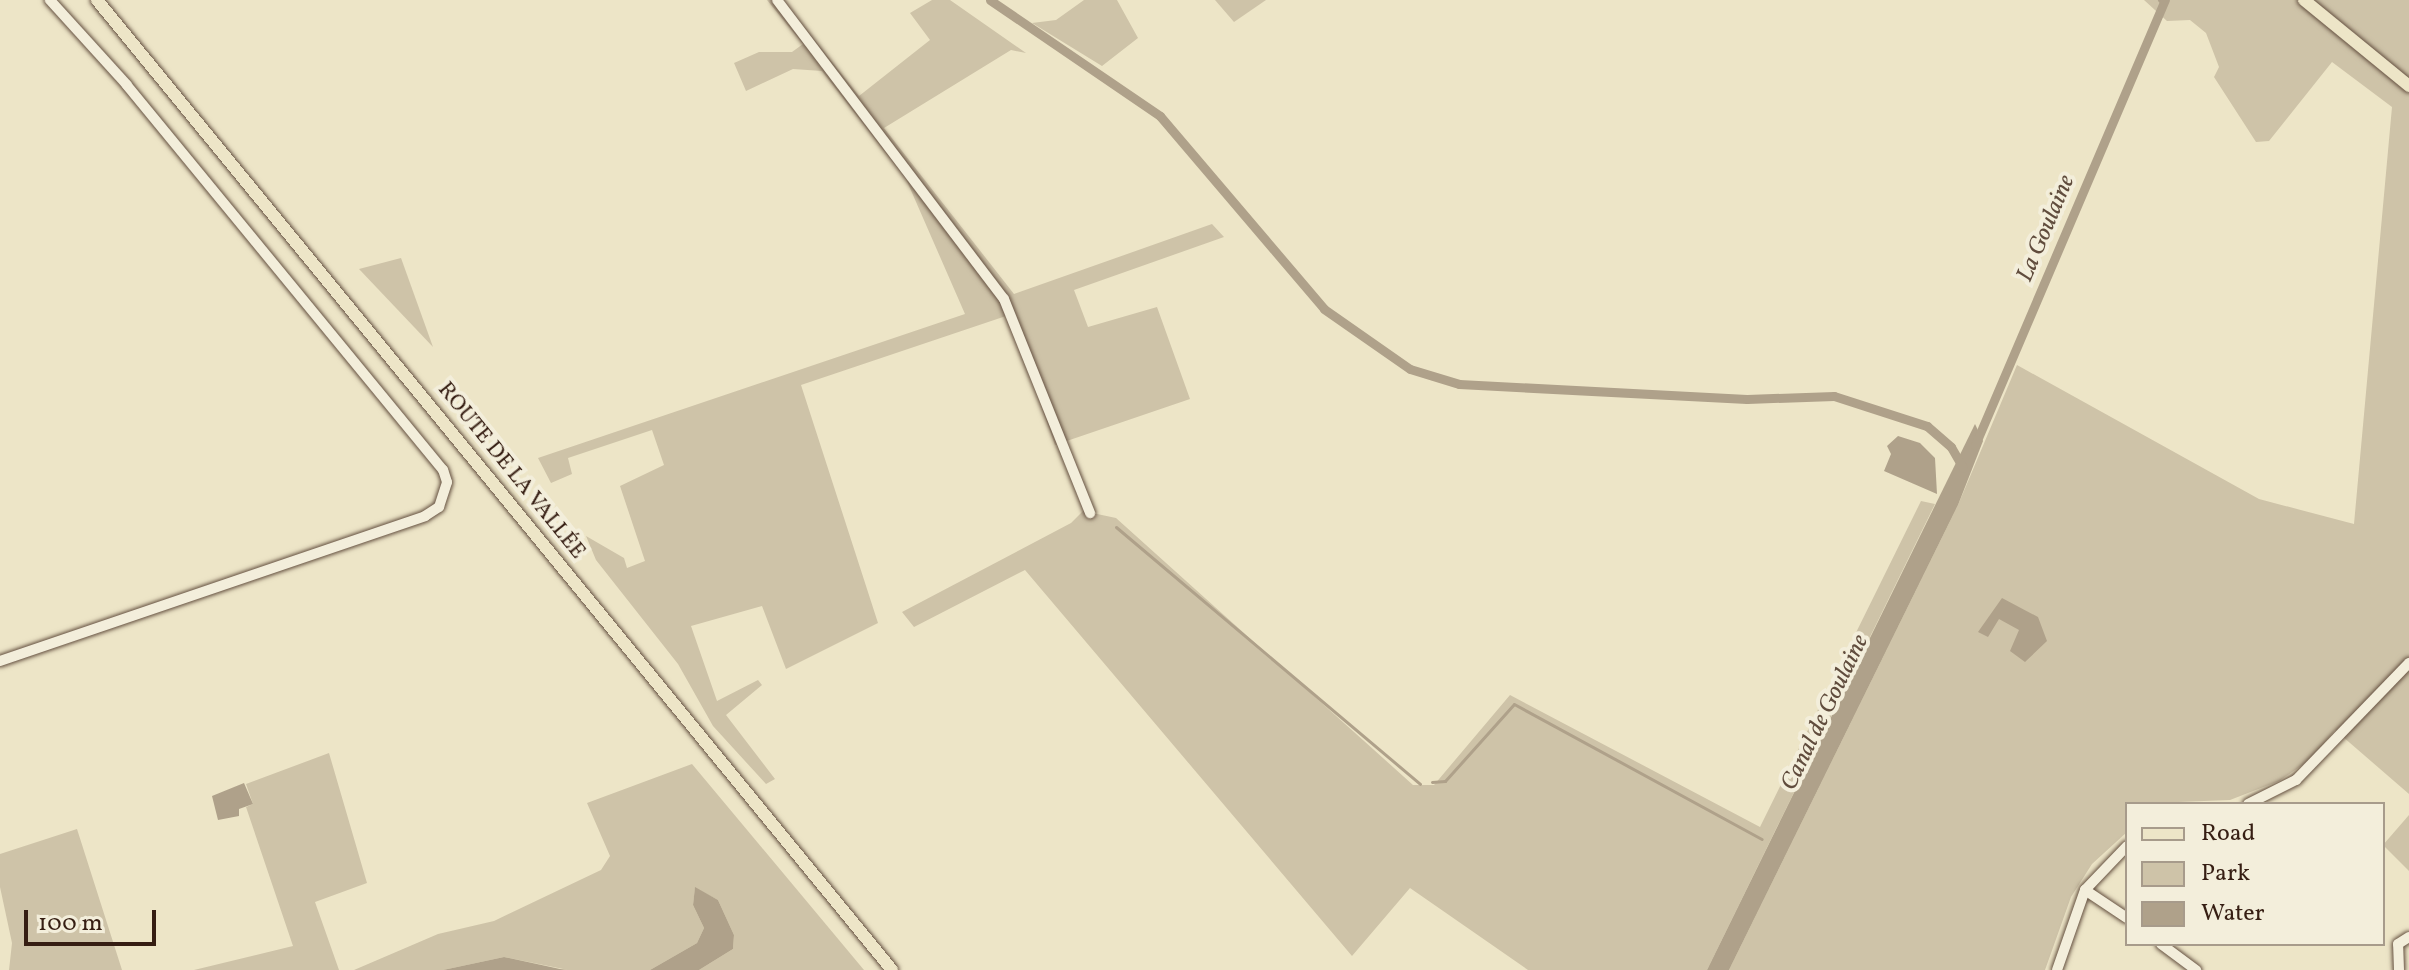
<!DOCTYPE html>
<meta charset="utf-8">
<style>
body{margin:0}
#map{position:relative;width:2409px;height:970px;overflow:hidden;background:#ede5c7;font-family:Vollkorn,serif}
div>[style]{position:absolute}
.green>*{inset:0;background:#cec3a8}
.water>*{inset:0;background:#afa18a}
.stream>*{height:3px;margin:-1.5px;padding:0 1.5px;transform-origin:1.5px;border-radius:1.5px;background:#afa18a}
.canal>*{height:9px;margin:-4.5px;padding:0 4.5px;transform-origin:4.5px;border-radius:4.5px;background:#afa18a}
.roads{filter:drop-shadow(0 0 2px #645040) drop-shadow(0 0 2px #645040)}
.minor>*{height:10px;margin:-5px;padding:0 5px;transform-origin:5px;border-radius:5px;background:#f3eedb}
.major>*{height:12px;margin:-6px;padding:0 6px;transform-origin:6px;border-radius:6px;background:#ede5c7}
span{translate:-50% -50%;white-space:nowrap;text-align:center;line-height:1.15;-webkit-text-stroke:8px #f3eedb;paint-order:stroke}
.street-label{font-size:22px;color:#361e13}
.water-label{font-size:24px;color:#604c3d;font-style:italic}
.legend{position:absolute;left:2125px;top:802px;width:260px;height:144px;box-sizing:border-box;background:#f3eedb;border:2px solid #a79b8b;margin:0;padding:10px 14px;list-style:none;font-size:24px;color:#361e13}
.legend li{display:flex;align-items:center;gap:16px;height:40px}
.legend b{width:40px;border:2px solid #a79b8b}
.scale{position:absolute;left:24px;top:910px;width:132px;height:36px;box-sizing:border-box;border:4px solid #361e13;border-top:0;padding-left:10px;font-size:24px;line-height:28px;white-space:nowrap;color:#361e13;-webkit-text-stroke:6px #f3eedb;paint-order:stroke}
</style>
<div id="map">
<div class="green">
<div style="clip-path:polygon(767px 0,783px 0,859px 96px,930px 40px,910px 13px,932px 0,950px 0,1026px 53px,1011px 50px,884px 128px,1014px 294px,1212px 224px,1224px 237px,1074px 290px,1088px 327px,1157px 307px,1190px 399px,1055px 445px,1009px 315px,801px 385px,878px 623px,786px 669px,762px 606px,691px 626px,717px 701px,758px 680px,762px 685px,726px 715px,775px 779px,766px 784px,713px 726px,678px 664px,596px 560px,586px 536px,624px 558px,627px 568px,645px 561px,620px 486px,664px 465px,652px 430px,568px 458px,572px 474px,551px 483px,538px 458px,965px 314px,906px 179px,822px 71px,793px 69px,746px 91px,734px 63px,759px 52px,792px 52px,803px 44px)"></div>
<div style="clip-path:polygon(1084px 0,1117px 0,1138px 38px,1102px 66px,1032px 23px,1056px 20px)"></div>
<div style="clip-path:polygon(1215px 0,1266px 0,1234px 22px)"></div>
<div style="clip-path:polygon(2144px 0,2409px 0,2409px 794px,2335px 730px,2311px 759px,2279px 781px,2230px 800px,2127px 804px,2127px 832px,2092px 864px,2071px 897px,2045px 970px,1729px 970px,1958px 505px,2017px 365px,2259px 499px,2354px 524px,2392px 107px,2332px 62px,2269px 141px,2256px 142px,2214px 77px,2219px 67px,2206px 33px,2190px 20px,2167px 21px)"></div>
<div style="clip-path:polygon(401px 258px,433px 347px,359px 269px)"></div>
<div style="clip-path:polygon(1921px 501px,1935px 504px,1707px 970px,1528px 970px,1410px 888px,1352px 956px,1025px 570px,914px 627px,902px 612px,1071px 523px,1083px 511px,1116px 518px,1413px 785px,1434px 785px,1510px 695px,1760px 827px)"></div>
<div style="clip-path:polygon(329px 753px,367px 883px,315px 902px,339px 970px,194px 970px,293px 946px,246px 807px,253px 804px,246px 784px)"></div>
<div style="clip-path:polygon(692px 764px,864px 970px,699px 970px,733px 949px,734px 935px,718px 900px,695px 888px,693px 905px,704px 928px,697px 943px,650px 970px,568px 970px,504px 957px,443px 970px,354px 970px,438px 934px,494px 921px,601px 870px,610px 856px,587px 803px)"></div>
<div style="clip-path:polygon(2409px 815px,2409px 871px,2383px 845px)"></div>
<div style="clip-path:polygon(77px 829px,122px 970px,9px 970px,12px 943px,0 887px,0 854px)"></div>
</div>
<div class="water">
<div style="clip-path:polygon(1975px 424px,1983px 441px,1958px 505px,1729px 970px,1707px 970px)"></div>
<div style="clip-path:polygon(1898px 436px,1920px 443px,1935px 458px,1937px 494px,1884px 471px,1891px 454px,1887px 446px)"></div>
<div style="clip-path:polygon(2002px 598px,2038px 617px,2047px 641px,2025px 662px,2010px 651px,2019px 630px,1999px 619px,1988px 637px,1978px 632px)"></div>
<div style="clip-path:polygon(244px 783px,253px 804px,239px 809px,239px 816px,218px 820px,212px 796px)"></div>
<div style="clip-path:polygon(695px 887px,718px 900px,734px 935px,733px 949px,699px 970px,650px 970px,697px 943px,704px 928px,693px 905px)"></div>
<div style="clip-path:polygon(504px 957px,560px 969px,568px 970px,443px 970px)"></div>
</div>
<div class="stream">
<div style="left:2159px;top:0;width:6px;rotate:45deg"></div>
<div style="left:1116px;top:527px;width:398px;rotate:40.2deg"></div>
<div style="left:1432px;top:782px;width:13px;rotate:-4deg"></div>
<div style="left:1445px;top:781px;width:103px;rotate:-48.1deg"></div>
<div style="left:1514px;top:704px;width:282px;rotate:28.6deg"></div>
</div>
<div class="canal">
<div style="left:990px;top:0;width:206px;rotate:34.3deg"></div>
<div style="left:1160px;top:116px;width:253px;rotate:49.6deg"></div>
<div style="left:1324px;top:309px;width:105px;rotate:34.9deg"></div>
<div style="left:1410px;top:369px;width:51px;rotate:17deg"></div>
<div style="left:1459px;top:384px;width:288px;rotate:3deg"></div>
<div style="left:1747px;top:399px;width:87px;rotate:-2deg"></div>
<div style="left:1834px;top:396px;width:98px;rotate:17.9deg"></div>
<div style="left:1927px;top:426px;width:32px;rotate:41deg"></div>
<div style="left:1951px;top:447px;width:24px;rotate:60deg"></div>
<div style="left:1975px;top:445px;width:484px;rotate:-66.9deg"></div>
</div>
<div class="roads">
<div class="minor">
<div style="left:777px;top:0;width:375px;rotate:52.8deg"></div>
<div style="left:1004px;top:299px;width:231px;rotate:68.1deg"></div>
<div style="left:0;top:661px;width:449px;rotate:-18.8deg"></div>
<div style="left:425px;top:516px;width:17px;rotate:-33deg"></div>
<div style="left:439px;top:507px;width:26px;rotate:-72deg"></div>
<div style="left:447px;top:482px;width:13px;rotate:-108deg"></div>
<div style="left:443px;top:470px;width:498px;rotate:-129.4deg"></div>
<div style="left:127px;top:85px;width:115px;rotate:-132.2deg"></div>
<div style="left:2248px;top:804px;width:54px;rotate:-26.6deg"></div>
<div style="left:2296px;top:780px;width:163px;rotate:-46deg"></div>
<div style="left:2085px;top:890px;width:50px;rotate:33.7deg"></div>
<div style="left:2161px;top:944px;width:44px;rotate:36.6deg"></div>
<div style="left:2057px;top:970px;width:85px;rotate:-70.7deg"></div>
<div style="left:2085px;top:890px;width:61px;rotate:-46.3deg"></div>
<div style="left:2399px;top:970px;width:26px;rotate:-92deg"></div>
<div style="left:2398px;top:944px;width:13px;rotate:-32deg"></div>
</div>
<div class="major">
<div style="left:97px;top:0;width:1254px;rotate:50.66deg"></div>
<div style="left:2304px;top:0;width:136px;rotate:39.3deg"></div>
</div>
</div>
<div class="street-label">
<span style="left:511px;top:471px;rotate:51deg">ROUTE DE LA VALLÉE</span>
</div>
<div class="water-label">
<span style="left:2047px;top:229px;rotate:-67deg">La Goulaine</span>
<span style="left:1826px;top:713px;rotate:-64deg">Canal de Goulaine</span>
</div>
<ul class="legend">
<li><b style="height:10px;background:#ede5c7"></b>Road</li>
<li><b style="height:22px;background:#cec3a8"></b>Park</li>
<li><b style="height:22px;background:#afa18a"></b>Water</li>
</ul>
<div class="scale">100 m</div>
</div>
